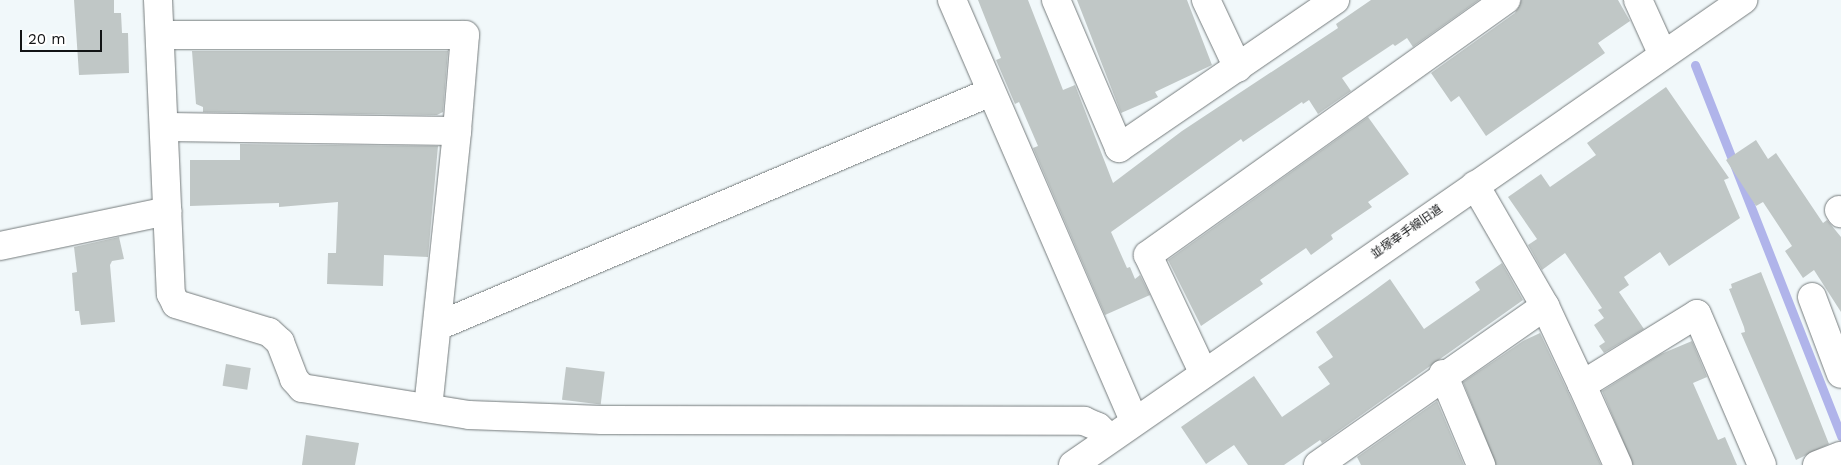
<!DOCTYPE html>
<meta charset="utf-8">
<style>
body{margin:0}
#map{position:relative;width:1841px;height:465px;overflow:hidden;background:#f1f8fa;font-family:"Work Sans","Noto Sans JP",sans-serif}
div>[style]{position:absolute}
.stream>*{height:9px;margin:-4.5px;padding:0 4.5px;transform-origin:4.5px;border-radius:4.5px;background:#b0b4ea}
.building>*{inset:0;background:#c0c7c6;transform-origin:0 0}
.roads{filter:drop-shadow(0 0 1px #757b7c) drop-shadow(0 0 1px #757b7c)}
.minor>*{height:28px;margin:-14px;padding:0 14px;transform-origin:14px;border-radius:14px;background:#fff}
span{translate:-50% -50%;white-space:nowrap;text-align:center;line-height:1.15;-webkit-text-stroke:4px #fff;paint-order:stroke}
.street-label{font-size:12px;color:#121415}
.scale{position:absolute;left:20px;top:30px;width:82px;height:22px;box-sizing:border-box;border:2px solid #121415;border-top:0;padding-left:6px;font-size:15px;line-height:18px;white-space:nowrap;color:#121415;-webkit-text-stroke:4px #fff;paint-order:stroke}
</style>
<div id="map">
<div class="stream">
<div style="left:1695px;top:65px;width:399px;rotate:68.5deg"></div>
</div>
<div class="building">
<div style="clip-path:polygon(74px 0,114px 0,114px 13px,121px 13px,122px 33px,128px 33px,129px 73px,79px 75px)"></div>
<div style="clip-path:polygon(978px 0,1028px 0,1063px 90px,1075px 85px,1113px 183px,1182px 131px,1338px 28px,1336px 24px,1371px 0,1479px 0,1413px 47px,1407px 38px,1395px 46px,1393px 44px,1342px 78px,1351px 91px,1318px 114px,1309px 100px,1303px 104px,1302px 102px,1243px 142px,1241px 139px,1111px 232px,1127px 268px,1130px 267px,1135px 279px,1140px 275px,1150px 295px,1105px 315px,1033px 148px,1038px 146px,1019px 102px,1015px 104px,996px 60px,1001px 58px)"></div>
<div style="clip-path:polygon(1077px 0,1187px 0,1212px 65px,1155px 92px,1158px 97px,1121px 113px)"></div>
<div style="clip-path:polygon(1521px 0,1618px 0,1630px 21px,1598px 43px,1605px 53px,1486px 136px,1459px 96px,1451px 102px,1431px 73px,1515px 13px)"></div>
<div style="clip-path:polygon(192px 51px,448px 51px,443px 112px,437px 115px,203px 112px,203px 107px,196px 104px)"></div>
<div style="clip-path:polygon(1666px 87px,1729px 178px,1724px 180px,1740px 218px,1669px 266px,1660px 252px,1624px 277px,1629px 285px,1619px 292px,1644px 329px,1604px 353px,1599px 346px,1605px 342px,1594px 325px,1604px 318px,1598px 310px,1602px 308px,1565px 253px,1542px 270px,1528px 245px,1537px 239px,1508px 197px,1541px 174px,1550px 187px,1596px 155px,1587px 143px)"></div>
<div style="clip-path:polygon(1368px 117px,1409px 174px,1368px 202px,1372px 207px,1331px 235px,1333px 239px,1311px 255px,1306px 248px,1260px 280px,1263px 284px,1201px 326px,1168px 260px)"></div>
<div style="clip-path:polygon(1756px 140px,1768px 159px,1776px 153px,1823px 223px,1827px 220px,1841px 237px,1841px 312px,1814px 270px,1803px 278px,1785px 251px,1792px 246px,1763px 202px,1756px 206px,1726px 160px)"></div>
<div style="clip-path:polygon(240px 144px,438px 146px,428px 257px,384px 255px,383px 286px,327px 284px,328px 253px,336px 253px,338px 202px,279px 207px,279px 203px,190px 206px,190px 160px,240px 160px)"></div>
<div style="clip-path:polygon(119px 237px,124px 259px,112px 261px,110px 265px,115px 322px,81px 325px,79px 311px,75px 311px,72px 273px,77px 272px,74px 247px)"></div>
<div style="clip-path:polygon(1502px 263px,1523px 300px,1322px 443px,1320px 440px,1284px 465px,1248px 465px,1234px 445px,1206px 464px,1181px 427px,1254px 376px,1282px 417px,1330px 384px,1318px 367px,1333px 357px,1316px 332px,1367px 296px,1390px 279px,1424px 329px,1480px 290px,1475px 282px)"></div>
<div style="clip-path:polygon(1761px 272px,1829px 444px,1796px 460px,1741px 333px,1745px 332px,1744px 327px,1729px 289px,1732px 288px,1731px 284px)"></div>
<div style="clip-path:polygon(1540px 333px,1568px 392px,1601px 465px,1496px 465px,1463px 382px,1523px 341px)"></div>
<div style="clip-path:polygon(1692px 341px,1707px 377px,1693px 383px,1718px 440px,1725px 437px,1737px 465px,1633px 465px,1602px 391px,1661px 354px)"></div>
<div style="left:226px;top:364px;width:25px;height:22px;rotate:9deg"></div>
<div style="left:566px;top:367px;width:39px;height:33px;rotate:7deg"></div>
<div style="clip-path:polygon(1437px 401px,1464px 465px,1361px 465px,1357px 457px)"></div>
<div style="clip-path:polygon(306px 435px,359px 443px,355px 465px,302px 465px)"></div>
</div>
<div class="roads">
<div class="minor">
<div style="left:158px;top:0;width:294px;rotate:87.5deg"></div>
<div style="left:171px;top:294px;width:11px;rotate:63deg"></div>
<div style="left:176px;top:304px;width:97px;rotate:16.8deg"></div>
<div style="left:269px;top:332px;width:15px;rotate:42deg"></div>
<div style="left:280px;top:342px;width:40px;rotate:69deg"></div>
<div style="left:294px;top:379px;width:12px;rotate:48deg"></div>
<div style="left:302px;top:388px;width:169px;rotate:9.2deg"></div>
<div style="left:469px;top:415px;width:133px;rotate:2.2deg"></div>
<div style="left:602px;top:420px;width:482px;rotate:0.1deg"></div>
<div style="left:1084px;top:421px;width:15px;rotate:23deg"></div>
<div style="left:1098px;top:427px;width:16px;rotate:43deg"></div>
<div style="left:952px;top:0;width:459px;rotate:66.6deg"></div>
<div style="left:1056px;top:0;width:161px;rotate:66.9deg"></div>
<div style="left:1119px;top:148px;width:262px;rotate:-34.4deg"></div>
<div style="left:1206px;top:0;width:75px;rotate:64.8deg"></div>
<div style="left:1638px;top:0;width:60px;rotate:65.6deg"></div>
<div style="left:161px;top:35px;width:304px"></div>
<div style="left:465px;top:35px;width:96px;rotate:94.8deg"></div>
<div style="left:457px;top:131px;width:292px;rotate:-179.2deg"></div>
<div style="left:1475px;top:185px;width:140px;rotate:60deg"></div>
<div style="left:1839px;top:210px;width:4px;rotate:56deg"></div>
<div style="left:0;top:246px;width:171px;rotate:-11.8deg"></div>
<div style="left:1812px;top:297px;width:82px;rotate:69.4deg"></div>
<div style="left:438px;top:326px;width:600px;rotate:-22.94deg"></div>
<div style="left:1203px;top:372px;width:129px;rotate:-115.2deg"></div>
<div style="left:1148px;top:255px;width:440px;rotate:-35.5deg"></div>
<div style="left:1443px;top:374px;width:99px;rotate:67.3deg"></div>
<div style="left:1582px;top:385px;width:88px;rotate:65.8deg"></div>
<div style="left:428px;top:408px;width:279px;rotate:-84deg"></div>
<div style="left:1073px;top:465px;width:816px;rotate:-34.76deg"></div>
<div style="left:1318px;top:465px;width:277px;rotate:-35deg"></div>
<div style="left:1545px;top:306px;width:87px;rotate:64.9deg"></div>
<div style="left:1582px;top:385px;width:135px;rotate:-31.7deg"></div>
<div style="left:1697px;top:314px;width:164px;rotate:66.7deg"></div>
<div style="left:1817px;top:465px;width:26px;rotate:-21deg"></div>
</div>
</div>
<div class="street-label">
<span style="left:1407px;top:232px;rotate:-35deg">並塚幸手線旧道</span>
</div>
<div class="scale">20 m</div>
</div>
